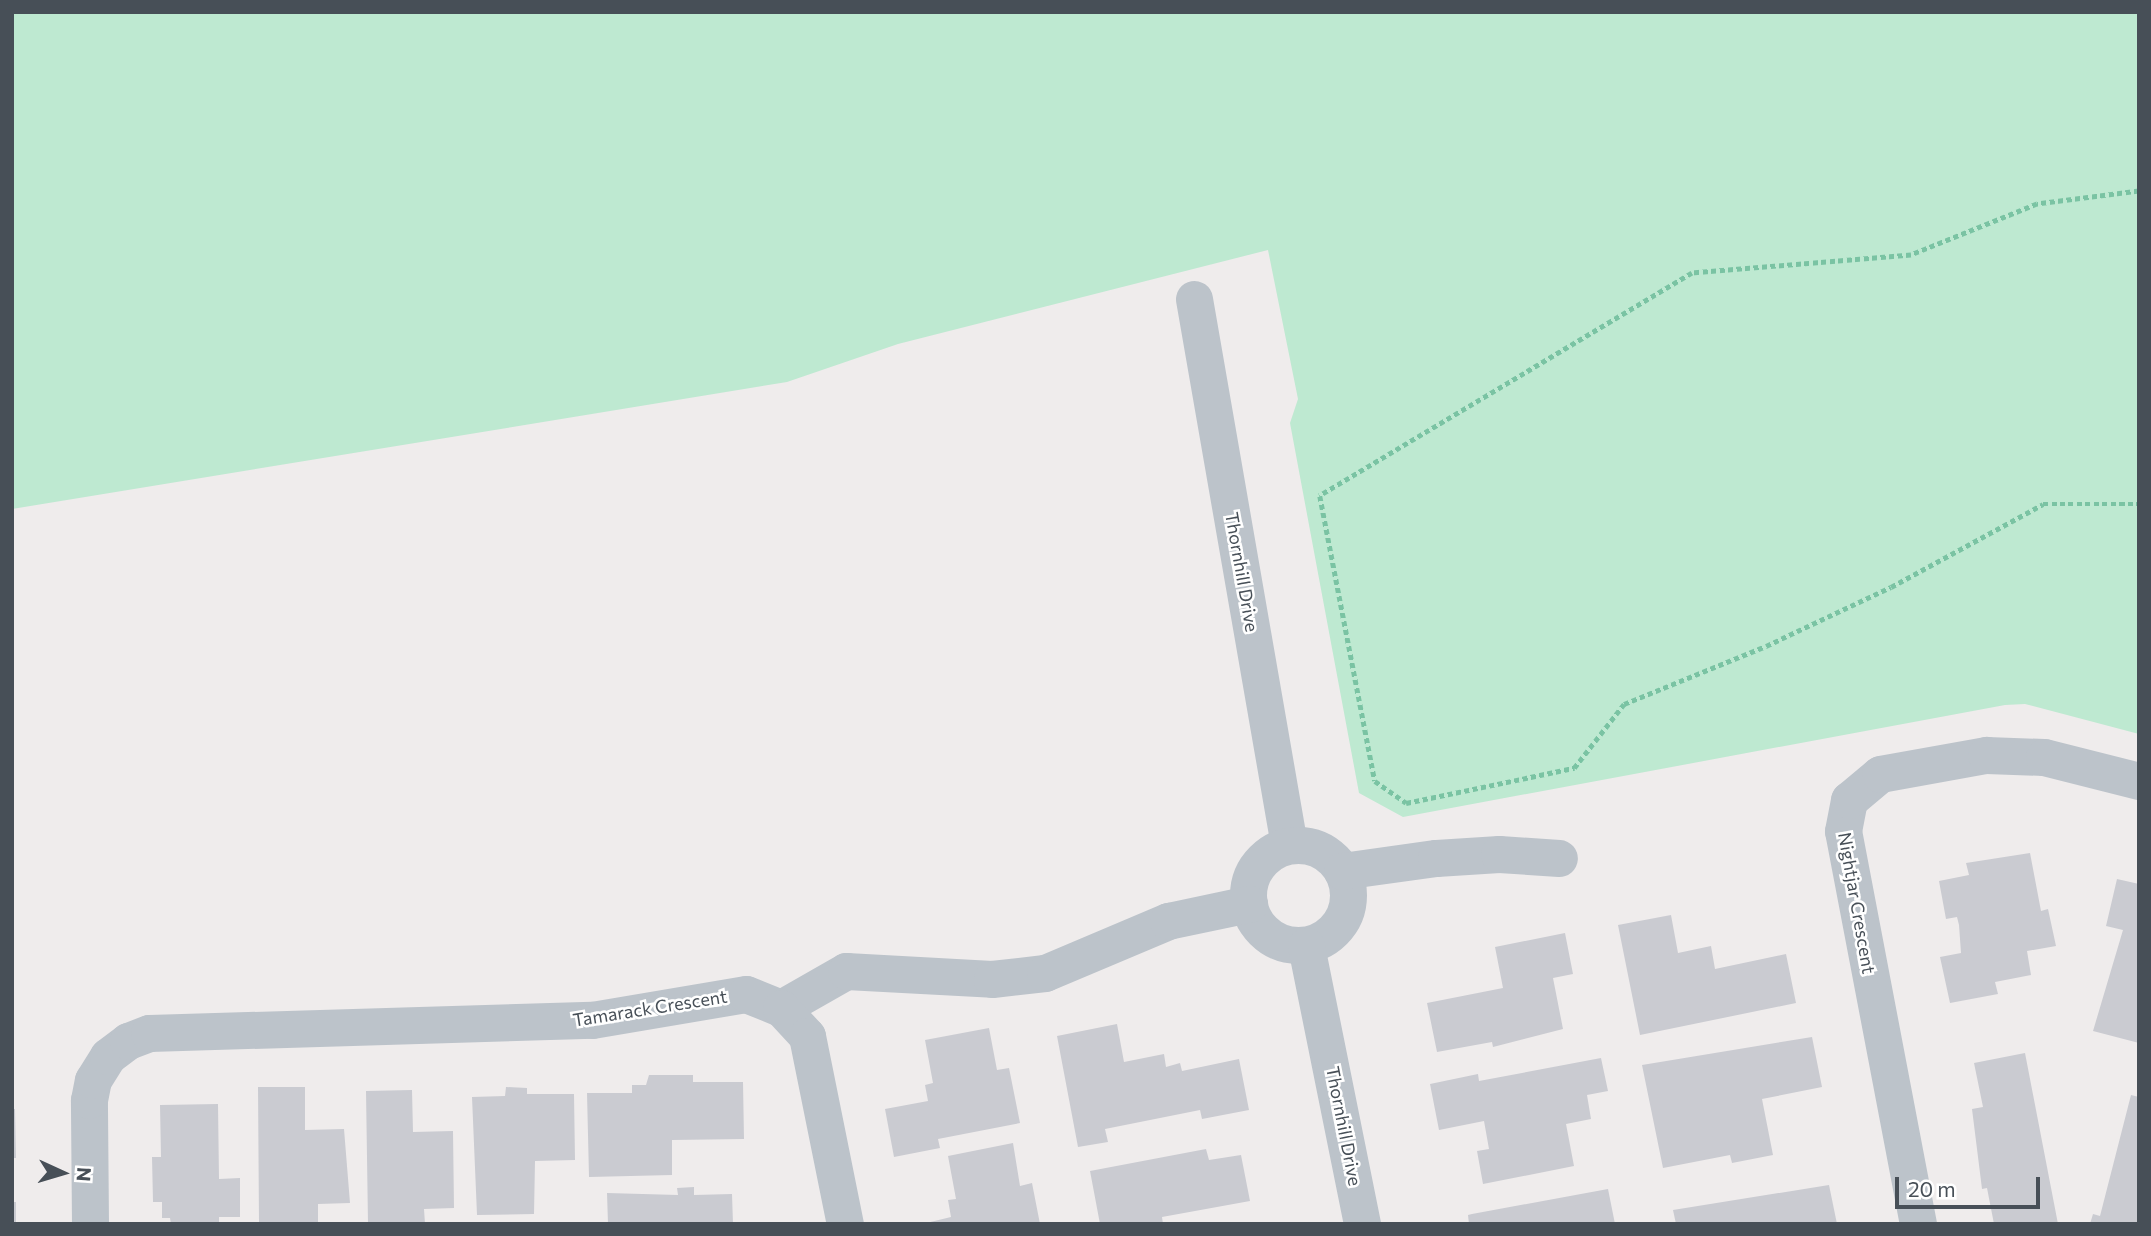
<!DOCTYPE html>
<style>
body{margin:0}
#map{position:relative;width:2151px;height:1236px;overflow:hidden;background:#efecec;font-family:Commissioner,sans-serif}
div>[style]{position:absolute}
.green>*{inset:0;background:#bee9d1}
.building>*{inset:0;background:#cacbd1;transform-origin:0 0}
.path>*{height:4.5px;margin-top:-2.25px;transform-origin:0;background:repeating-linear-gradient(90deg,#7ac3a3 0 5px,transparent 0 8.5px)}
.street>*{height:37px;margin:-18.5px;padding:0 18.5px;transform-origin:18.5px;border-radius:18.5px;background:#bcc3ca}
.street>.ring{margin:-18.5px;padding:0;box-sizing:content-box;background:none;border:37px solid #bcc3ca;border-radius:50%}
span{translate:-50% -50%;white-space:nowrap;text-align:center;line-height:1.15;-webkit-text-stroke:5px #fff;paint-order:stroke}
.street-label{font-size:18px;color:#474f57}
.frame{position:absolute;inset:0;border:14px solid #474f57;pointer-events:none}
.north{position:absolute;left:28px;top:1138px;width:70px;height:70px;-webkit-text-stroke:5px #fff;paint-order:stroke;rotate:94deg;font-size:19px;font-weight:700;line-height:28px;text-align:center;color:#474f57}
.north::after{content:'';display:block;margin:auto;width:24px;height:32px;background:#474f57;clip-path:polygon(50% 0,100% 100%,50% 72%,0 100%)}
.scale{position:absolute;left:1895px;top:1177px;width:145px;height:32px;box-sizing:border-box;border:4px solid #474f57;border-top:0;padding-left:9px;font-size:21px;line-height:24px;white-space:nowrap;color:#474f57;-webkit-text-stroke:5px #fff;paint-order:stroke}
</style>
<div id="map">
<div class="green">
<div style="clip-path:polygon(12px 12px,2139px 12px,2139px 734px,2025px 704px,2005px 705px,1403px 817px,1359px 793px,1290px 423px,1298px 399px,1268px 250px,898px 344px,787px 382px,12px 509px)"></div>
</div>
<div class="building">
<div style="clip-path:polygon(2030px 853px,2041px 911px,2048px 909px,2056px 946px,2027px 951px,2031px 975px,1995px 982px,1998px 994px,1950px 1003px,1940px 957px,1961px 953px,1959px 925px,1957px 917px,1946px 919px,1939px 881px,1969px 875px,1966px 863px)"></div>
<div style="clip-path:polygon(2117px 879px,2139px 884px,2139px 1043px,2093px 1031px,2123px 930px,2106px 926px)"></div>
<div style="clip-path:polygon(1671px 915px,1678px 953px,1711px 946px,1715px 969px,1786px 954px,1796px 1003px,1640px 1035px,1618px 925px)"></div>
<div style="clip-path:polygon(1565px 933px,1573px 974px,1553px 978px,1563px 1029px,1493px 1047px,1492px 1042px,1437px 1052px,1427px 1003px,1503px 988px,1495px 947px)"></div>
<div style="clip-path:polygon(1117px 1024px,1124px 1062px,1164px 1054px,1166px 1067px,1180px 1063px,1182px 1071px,1239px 1059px,1249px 1110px,1202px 1119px,1200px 1110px,1105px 1129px,1108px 1142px,1078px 1147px,1057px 1036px)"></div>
<div style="clip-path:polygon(989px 1028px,997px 1070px,1009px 1068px,1020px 1123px,938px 1139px,940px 1148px,894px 1157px,885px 1109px,928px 1101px,925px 1085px,933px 1083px,925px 1040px)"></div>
<div style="clip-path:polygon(1812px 1037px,1822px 1087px,1762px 1099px,1773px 1155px,1732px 1163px,1730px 1155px,1663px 1168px,1642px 1065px)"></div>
<div style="clip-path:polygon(2025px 1053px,2058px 1224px,1994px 1224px,1987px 1188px,1982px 1189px,1972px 1109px,1983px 1107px,1974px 1063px)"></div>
<div style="clip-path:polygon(1601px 1058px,1608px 1091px,1587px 1095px,1591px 1119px,1566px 1124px,1574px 1166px,1483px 1184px,1477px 1151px,1489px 1149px,1484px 1121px,1439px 1130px,1430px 1084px,1478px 1074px,1479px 1081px)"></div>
<div style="clip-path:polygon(649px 1075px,693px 1075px,693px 1082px,743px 1082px,744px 1139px,672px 1140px,672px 1175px,589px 1177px,587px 1093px,632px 1093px,632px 1085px,646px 1085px)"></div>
<div style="clip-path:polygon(258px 1087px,305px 1087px,305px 1130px,344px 1129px,350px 1203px,318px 1204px,318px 1224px,259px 1224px)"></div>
<div style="clip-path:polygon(506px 1087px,527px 1088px,527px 1094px,574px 1094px,575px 1160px,535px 1161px,534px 1214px,477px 1215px,472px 1097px,505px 1096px)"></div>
<div style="clip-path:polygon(412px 1090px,413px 1132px,453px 1131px,454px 1208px,424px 1209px,425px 1224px,368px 1224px,366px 1091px)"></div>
<div style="clip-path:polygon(2131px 1095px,2139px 1097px,2139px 1224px,2090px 1224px,2093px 1214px,2100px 1216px)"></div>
<div style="clip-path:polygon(218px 1104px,219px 1179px,240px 1178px,240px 1217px,219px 1217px,219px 1224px,171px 1224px,170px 1218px,162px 1218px,162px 1202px,153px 1202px,152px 1157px,161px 1157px,160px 1105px)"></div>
<div style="clip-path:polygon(12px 1109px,15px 1109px,16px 1158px,12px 1158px)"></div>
<div style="clip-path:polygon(1013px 1143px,1020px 1186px,1032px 1183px,1040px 1224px,922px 1224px,951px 1217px,948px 1200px,956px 1199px,948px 1156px)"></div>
<div style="clip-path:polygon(1206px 1149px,1209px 1160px,1241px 1155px,1250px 1201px,1162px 1217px,1163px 1224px,1100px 1224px,1090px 1171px)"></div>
<div style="clip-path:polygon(1829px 1185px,1837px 1224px,1676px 1224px,1673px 1210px)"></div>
<div style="clip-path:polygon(694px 1187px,694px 1195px,732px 1194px,733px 1224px,608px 1224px,607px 1193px,678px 1195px,677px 1188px)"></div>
<div style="clip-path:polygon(1608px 1189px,1615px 1224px,1469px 1224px,1468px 1215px,1472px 1214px)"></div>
<div style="left:12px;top:1202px;width:4px;height:22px"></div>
</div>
<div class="path">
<div style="left:2139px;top:191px;width:103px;rotate:172.7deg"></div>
<div style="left:2037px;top:204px;width:136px;rotate:158deg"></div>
<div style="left:1911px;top:255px;width:220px;rotate:175.3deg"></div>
<div style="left:1692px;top:273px;width:434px;rotate:149.1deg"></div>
<div style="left:1320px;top:496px;width:290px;rotate:79.1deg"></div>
<div style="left:1375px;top:781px;width:38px;rotate:35deg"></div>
<div style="left:1406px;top:803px;width:172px;rotate:-11.8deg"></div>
<div style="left:1574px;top:768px;width:81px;rotate:-52deg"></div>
<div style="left:1624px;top:704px;width:153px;rotate:-22.2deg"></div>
<div style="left:1766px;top:646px;width:138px;rotate:-25.3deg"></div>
<div style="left:1891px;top:587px;width:173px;rotate:-28.6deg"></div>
<div style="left:2043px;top:504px;width:96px"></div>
</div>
<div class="street">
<div style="left:1194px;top:299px;width:554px;rotate:80.13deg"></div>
<div class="ring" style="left:1248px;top:845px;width:63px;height:63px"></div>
<div style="left:1342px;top:871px;width:95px;rotate:-7.9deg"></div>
<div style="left:1436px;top:858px;width:63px;rotate:-3.6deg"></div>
<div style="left:1499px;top:854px;width:60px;rotate:3.8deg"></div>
<div style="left:1306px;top:946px;width:284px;rotate:78.6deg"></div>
<div style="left:781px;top:1008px;width:75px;rotate:-29.6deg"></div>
<div style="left:846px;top:971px;width:146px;rotate:3.1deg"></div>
<div style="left:992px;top:979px;width:53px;rotate:-6.5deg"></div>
<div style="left:1045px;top:973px;width:134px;rotate:-22.9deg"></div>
<div style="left:1168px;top:921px;width:83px;rotate:-11.9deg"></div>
<div style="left:90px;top:1224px;width:124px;rotate:-90.5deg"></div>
<div style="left:89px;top:1100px;width:20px;rotate:-79deg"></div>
<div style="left:93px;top:1080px;width:28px;rotate:-58deg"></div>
<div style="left:108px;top:1056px;width:25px;rotate:-37deg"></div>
<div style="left:128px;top:1041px;width:22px;rotate:-21deg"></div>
<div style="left:149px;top:1033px;width:443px;rotate:-1.7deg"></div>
<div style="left:592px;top:1020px;width:156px;rotate:-9.6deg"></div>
<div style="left:746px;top:994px;width:38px;rotate:22deg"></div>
<div style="left:781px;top:1008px;width:38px;rotate:47deg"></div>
<div style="left:807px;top:1036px;width:192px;rotate:78.6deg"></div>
<div style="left:1918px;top:1224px;width:400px;rotate:-100.8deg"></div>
<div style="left:1843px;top:831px;width:32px;rotate:-79deg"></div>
<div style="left:1849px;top:800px;width:40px;rotate:-40deg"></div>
<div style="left:1880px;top:774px;width:108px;rotate:-10.2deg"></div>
<div style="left:1986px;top:755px;width:58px;rotate:2deg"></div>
<div style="left:2044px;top:757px;width:98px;rotate:14.2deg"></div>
</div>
<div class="street-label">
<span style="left:1242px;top:572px;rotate:80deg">Thornhill Drive</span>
<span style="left:1857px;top:903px;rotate:80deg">Nightjar Crescent</span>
<span style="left:650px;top:1008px;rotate:-9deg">Tamarack Crescent</span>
<span style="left:1344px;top:1126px;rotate:79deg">Thornhill Drive</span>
</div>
<div class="frame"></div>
<div class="north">N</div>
<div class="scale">20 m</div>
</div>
